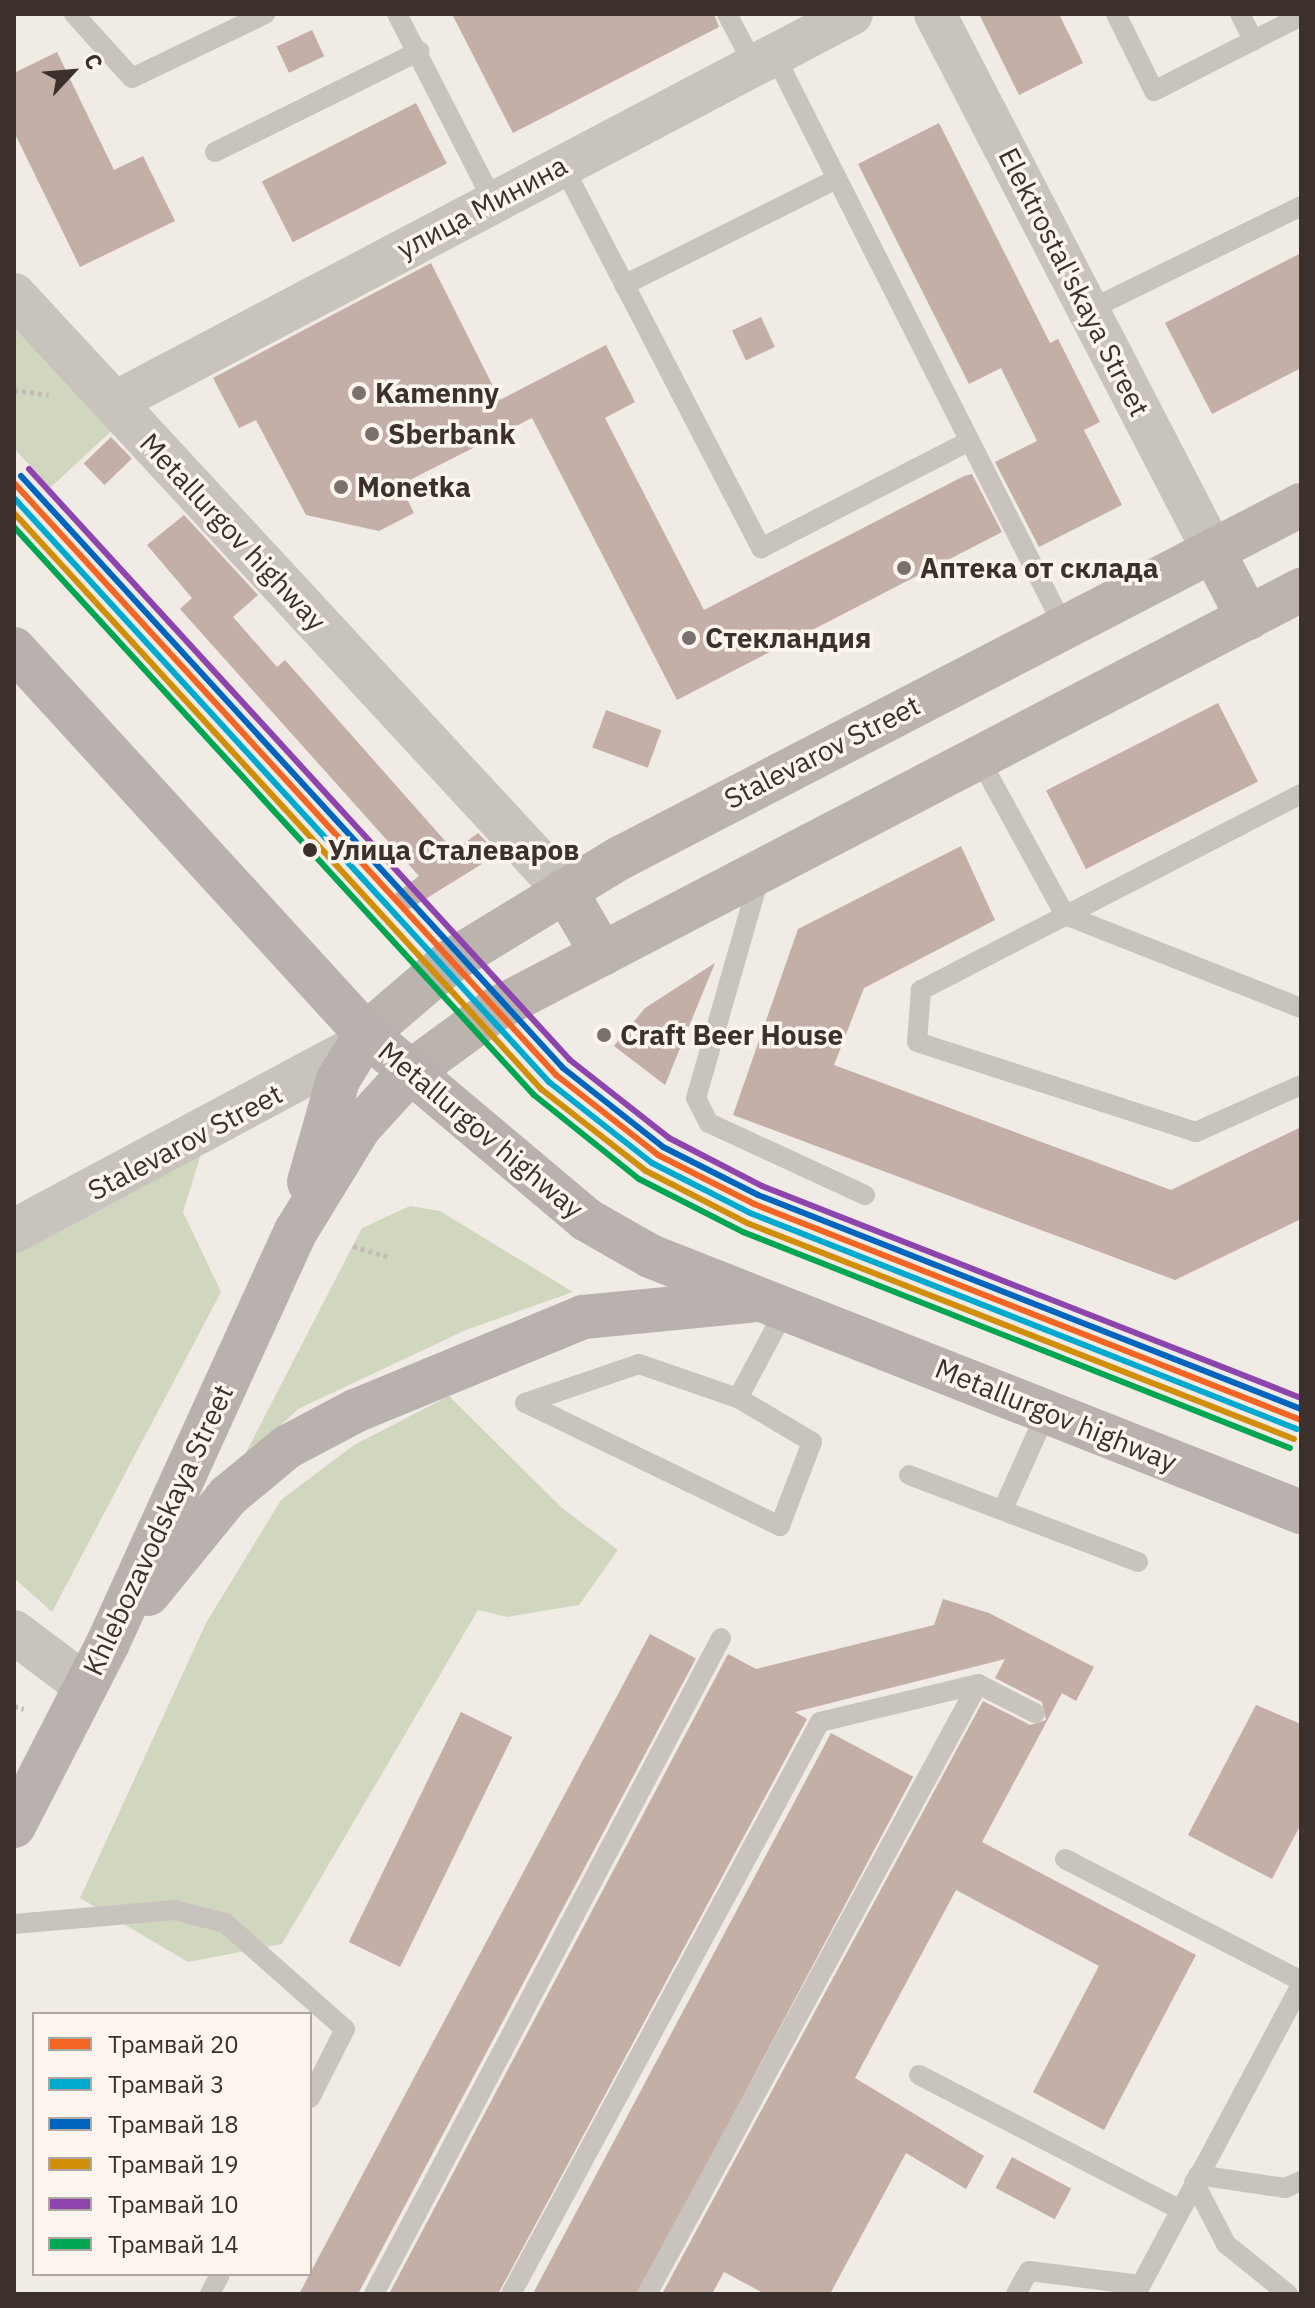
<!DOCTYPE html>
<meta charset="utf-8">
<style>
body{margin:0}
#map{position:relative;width:1315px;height:2308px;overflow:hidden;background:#f0ebe5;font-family:"IBM Plex Sans",sans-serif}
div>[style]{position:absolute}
.green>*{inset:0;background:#d1d6bf}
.building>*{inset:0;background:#c3afa7;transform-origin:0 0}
.path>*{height:5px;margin-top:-2.5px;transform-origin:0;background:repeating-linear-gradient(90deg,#c2bbb6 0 4px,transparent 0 8px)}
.service>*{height:20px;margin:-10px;padding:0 10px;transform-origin:10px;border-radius:10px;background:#c9c3be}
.minor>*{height:42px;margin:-21px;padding:0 21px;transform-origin:21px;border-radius:21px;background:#c9c3be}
.tertiary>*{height:44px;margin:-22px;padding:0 22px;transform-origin:22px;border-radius:22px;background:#c9c3be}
.secondary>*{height:44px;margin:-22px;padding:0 22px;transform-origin:22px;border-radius:22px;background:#bab3ae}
.primary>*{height:44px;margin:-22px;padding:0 22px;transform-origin:22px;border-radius:22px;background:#b8b1ad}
.tram-1>*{height:6px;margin:-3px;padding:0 3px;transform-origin:3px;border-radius:3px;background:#f26522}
.tram-2>*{height:6px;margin:-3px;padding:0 3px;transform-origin:3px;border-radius:3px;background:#00a9ce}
.tram-3>*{height:6px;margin:-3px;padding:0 3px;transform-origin:3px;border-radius:3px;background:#0065bd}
.tram-4>*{height:6px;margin:-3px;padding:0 3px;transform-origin:3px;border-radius:3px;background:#d18e09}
.tram-5>*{height:6px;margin:-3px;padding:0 3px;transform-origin:3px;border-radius:3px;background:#8e44ad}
.tram-6>*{height:6px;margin:-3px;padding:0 3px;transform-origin:3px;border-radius:3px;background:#00a651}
.dots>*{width:22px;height:22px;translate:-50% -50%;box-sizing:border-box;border:4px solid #fbf5ee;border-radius:50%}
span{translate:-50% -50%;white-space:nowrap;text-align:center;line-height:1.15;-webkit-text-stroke:7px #fbf5ee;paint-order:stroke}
.street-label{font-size:28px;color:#3b302b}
.poi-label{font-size:28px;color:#3b302b;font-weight:700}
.left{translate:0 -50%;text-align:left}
.stop-label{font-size:28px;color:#3b302b;font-weight:700}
.frame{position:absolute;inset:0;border:16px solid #3b302b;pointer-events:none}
.legend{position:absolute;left:32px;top:2012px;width:280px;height:264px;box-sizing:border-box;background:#fbf5ee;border:2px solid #aea6a0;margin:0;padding:10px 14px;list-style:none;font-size:24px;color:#3b302b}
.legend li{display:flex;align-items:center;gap:16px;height:40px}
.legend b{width:40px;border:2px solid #aea6a0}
.north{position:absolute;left:32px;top:32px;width:80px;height:80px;-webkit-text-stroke:6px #fbf5ee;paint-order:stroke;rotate:64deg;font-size:22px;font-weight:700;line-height:32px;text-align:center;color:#3b302b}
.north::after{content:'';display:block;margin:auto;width:28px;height:36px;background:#3b302b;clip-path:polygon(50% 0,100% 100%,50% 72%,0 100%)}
</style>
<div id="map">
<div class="green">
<div style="clip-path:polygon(14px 304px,122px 421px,50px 488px,14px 448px)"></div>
<div style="clip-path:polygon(201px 1154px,183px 1212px,221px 1292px,52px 1612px,14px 1578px,14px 1249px)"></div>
<div style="clip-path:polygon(410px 1206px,440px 1211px,573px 1292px,466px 1330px,298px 1409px,240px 1464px,362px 1228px)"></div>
<div style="clip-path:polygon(449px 1396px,562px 1508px,618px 1550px,579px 1605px,507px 1617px,478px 1610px,282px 1944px,188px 1962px,80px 1898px,206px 1623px,281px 1500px,354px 1445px)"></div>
</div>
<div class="building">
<div style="clip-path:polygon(452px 14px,714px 14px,719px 27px,513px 133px)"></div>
<div style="clip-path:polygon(979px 14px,1059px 14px,1083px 63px,1019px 95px)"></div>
<div style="left:312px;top:30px;width:29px;height:39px;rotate:65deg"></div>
<div style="clip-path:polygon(57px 52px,114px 170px,143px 156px,175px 221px,80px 267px,14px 132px,14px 73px)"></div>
<div style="left:416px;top:103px;width:68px;height:173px;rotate:63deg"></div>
<div style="clip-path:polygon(939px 123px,1050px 343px,1058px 339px,1100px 422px,1084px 430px,1122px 505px,1039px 547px,995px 462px,1037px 441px,1001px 368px,969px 384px,858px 164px)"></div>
<div style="clip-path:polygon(1301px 253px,1301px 368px,1212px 414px,1165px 323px)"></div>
<div style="clip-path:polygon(431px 263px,500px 400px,606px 345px,635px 402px,605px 418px,704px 610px,964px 476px,972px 474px,1002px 532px,677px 700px,532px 418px,400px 485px,414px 513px,379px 531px,306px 515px,256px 420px,239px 428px,213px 378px)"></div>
<div style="left:761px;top:317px;width:33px;height:32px;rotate:65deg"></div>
<div style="left:111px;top:437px;width:30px;height:38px;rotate:46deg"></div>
<div style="clip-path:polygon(184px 515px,258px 595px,233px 617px,277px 667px,285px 660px,454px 851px,478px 833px,498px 854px,406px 911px,395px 894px,419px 876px,180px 609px,192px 598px,147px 545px)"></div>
<div style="left:1218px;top:703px;width:88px;height:193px;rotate:63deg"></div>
<div style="left:606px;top:710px;width:59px;height:40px;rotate:20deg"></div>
<div style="clip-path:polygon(961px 846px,995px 920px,864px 988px,834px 1065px,1171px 1190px,1301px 1127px,1301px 1219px,1175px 1280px,733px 1115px,798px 929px)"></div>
<div style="clip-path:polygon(715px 963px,665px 1085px,614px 1046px,645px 1008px)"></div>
<div style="clip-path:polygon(943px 1599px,989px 1613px,1094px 1667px,1076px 1701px,1062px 1693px,982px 1842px,1196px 1955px,1104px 2130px,1033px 2092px,1099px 1966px,956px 1890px,855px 2078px,984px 2156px,966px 2189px,906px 2153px,830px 2294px,765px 2294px,724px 2272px,712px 2294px,662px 2294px,983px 1701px,1030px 1725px,1046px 1720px,1042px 1702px,995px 1678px,1005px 1659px,795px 1712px,807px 1719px,498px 2294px,389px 2294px,728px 1654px,756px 1669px,934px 1625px)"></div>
<div style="left:650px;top:1634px;width:52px;height:747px;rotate:28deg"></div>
<div style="clip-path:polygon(1256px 1705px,1301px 1724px,1301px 1824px,1272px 1879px,1188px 1835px)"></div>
<div style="left:461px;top:1712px;width:57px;height:256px;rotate:26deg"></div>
<div style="left:831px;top:1733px;width:93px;height:639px;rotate:28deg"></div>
<div style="left:1012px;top:2157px;width:67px;height:35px;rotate:28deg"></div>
</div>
<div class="path">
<div style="left:14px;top:390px;width:35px;rotate:8deg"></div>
<div style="left:353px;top:1246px;width:37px;rotate:17deg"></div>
<div style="left:14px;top:1706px;width:10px;rotate:17deg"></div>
</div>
<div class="service">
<div style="left:74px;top:14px;width:86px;rotate:47.8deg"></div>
<div style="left:132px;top:78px;width:148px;rotate:-25.7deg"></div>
<div style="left:397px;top:14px;width:210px;rotate:62.8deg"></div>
<div style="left:727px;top:14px;width:58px;rotate:62.1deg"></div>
<div style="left:1116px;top:14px;width:86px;rotate:63.7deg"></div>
<div style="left:1154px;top:91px;width:165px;rotate:-27deg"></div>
<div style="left:1240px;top:14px;width:30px;rotate:63deg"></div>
<div style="left:774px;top:54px;width:642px;rotate:63.16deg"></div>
<div style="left:215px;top:152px;width:228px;rotate:-26.3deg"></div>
<div style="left:562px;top:164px;width:433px;rotate:62.6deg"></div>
<div style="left:761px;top:548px;width:234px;rotate:-27.2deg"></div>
<div style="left:624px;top:285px;width:238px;rotate:-26.5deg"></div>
<div style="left:1089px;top:310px;width:236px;rotate:-26.1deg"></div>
<div style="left:979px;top:758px;width:179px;rotate:61.3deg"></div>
<div style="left:1065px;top:915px;width:254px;rotate:21.5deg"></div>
<div style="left:1301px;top:794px;width:428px;rotate:152.7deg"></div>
<div style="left:921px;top:990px;width:52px;rotate:94.4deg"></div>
<div style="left:917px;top:1042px;width:293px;rotate:17.9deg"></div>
<div style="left:1196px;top:1132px;width:115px;rotate:-24.1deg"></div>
<div style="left:760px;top:875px;width:232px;rotate:106deg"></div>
<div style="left:696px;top:1098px;width:28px;rotate:63deg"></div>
<div style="left:709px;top:1123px;width:172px;rotate:24.8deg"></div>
<div style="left:738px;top:1398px;width:86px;rotate:30.7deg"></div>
<div style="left:812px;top:1442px;width:90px;rotate:110.9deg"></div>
<div style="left:780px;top:1526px;width:283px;rotate:-154.2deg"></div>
<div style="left:525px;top:1403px;width:120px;rotate:-18.9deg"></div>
<div style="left:639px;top:1364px;width:105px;rotate:19deg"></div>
<div style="left:738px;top:1398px;width:102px;rotate:-61.9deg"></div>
<div style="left:909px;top:1475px;width:245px;rotate:20.8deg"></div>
<div style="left:1003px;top:1509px;width:107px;rotate:-65.8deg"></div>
<div style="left:1065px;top:1859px;width:266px;rotate:27.3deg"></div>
<div style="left:14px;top:1924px;width:161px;rotate:-5deg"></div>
<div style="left:174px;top:1910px;width:53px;rotate:14.3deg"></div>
<div style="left:225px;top:1923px;width:160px;rotate:41.5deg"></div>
<div style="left:345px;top:2029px;width:77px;rotate:116.9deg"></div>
<div style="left:919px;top:2075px;width:292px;rotate:27.3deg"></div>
<div style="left:1198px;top:2175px;width:88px;rotate:8.5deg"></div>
<div style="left:1285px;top:2188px;width:17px;rotate:-24deg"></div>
<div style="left:1194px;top:2182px;width:70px;rotate:62.7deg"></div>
<div style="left:1226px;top:2244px;width:80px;rotate:38.9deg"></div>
<div style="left:210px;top:2294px;width:22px;rotate:-63deg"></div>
<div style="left:374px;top:2294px;width:742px;rotate:-62.12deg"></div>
<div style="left:511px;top:2294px;width:650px;rotate:-61.62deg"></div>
<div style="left:820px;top:1722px;width:163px;rotate:-13.5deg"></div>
<div style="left:978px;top:1684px;width:64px;rotate:27deg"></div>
<div style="left:647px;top:2294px;width:694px;rotate:-61.51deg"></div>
<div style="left:1016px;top:2294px;width:26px;rotate:-61deg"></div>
<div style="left:1029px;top:2271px;width:112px;rotate:7.2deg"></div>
<div style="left:1136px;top:2294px;width:350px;rotate:-61.9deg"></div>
</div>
<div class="minor">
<div style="left:935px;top:14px;width:605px;rotate:62.63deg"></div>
<div style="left:113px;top:403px;width:835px;rotate:-27.76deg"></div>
</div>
<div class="tertiary">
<div style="left:14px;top:295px;width:811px;rotate:47.2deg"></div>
<div style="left:14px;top:1231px;width:386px;rotate:-28.2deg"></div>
<div style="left:14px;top:1632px;width:90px;rotate:36.9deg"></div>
</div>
<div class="secondary">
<div style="left:1213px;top:551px;width:76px;rotate:62.4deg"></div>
<div style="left:565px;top:890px;width:74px;rotate:60deg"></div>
<div style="left:366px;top:1034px;width:112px;rotate:-40.7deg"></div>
<div style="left:451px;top:961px;width:198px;rotate:-31.4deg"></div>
<div style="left:620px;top:858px;width:767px;rotate:-27.4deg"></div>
<div style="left:409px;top:1073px;width:108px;rotate:-36.3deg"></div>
<div style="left:496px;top:1009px;width:908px;rotate:-27.5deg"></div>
</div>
<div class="primary">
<div style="left:14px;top:649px;width:522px;rotate:47.56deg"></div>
<div style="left:366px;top:1034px;width:289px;rotate:40.1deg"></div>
<div style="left:587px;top:1220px;width:73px;rotate:29.7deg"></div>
<div style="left:650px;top:1256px;width:700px;rotate:21.47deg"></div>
<div style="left:309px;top:1182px;width:106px;rotate:-74.1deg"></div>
<div style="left:338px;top:1080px;width:54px;rotate:-58.7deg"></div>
<div style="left:148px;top:1594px;width:127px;rotate:-50.8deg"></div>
<div style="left:228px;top:1496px;width:77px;rotate:-39.7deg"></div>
<div style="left:287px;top:1447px;width:77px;rotate:-27.9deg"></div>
<div style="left:355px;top:1411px;width:247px;rotate:-22.4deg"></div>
<div style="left:583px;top:1317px;width:168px;rotate:-5.5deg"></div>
<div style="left:14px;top:1826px;width:206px;rotate:-62.8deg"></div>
<div style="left:108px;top:1643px;width:453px;rotate:-65.5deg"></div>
<div style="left:296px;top:1231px;width:121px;rotate:-58.5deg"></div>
<div style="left:359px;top:1128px;width:74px;rotate:-47.7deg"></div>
</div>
<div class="tram-1">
<div style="left:14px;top:483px;width:803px;rotate:47.52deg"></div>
<div style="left:556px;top:1075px;width:130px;rotate:38.1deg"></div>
<div style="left:658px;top:1155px;width:108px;rotate:27deg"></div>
<div style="left:754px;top:1204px;width:588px;rotate:21.55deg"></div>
</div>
<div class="tram-2">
<div style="left:14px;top:498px;width:792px;rotate:47.51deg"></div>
<div style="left:549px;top:1082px;width:131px;rotate:38.2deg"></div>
<div style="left:652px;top:1163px;width:110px;rotate:27deg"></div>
<div style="left:750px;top:1213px;width:588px;rotate:21.55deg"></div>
</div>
<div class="tram-3">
<div style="left:21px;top:476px;width:803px;rotate:47.52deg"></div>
<div style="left:563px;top:1068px;width:127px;rotate:38.3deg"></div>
<div style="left:663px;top:1147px;width:106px;rotate:26.8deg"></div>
<div style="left:758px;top:1195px;width:584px;rotate:21.51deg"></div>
</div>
<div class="tram-4">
<div style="left:14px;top:513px;width:781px;rotate:47.54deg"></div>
<div style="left:541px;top:1089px;width:133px;rotate:38deg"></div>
<div style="left:646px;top:1171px;width:114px;rotate:27.2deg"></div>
<div style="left:747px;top:1223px;width:588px;rotate:21.55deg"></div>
</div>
<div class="tram-5">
<div style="left:29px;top:469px;width:801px;rotate:47.53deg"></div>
<div style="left:570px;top:1060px;width:126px;rotate:38.2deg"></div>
<div style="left:669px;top:1138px;width:105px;rotate:27.3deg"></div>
<div style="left:762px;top:1186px;width:579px;rotate:21.47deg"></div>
</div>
<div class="tram-6">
<div style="left:14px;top:527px;width:770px;rotate:47.53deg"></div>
<div style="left:534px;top:1095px;width:134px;rotate:38.7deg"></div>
<div style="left:639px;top:1179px;width:117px;rotate:27deg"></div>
<div style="left:743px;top:1232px;width:588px;rotate:21.55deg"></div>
</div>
<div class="dots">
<div style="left:359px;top:393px;background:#7a716c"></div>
<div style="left:372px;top:434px;background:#7a716c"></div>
<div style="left:341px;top:487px;background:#7a716c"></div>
<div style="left:904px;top:568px;background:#7a716c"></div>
<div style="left:689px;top:638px;background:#7a716c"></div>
<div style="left:310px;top:850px;background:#3b302b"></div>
<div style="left:604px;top:1035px;background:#7a716c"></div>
</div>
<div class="street-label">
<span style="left:482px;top:207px;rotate:-28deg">улица Минина</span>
<span style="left:1074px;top:282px;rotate:63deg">Elektrostal'skaya Street</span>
<span style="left:233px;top:532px;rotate:47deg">Metallurgov highway</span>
<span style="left:822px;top:752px;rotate:-27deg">Stalevarov Street</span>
<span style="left:481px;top:1130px;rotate:40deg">Metallurgov highway</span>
<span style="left:185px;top:1142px;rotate:-28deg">Stalevarov Street</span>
<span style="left:1056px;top:1415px;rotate:22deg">Metallurgov highway</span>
<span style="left:158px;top:1530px;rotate:-65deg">Khlebozavodskaya Street</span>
</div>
<div class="poi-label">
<span class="left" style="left:375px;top:393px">Kamenny</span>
<span class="left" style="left:388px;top:434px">Sberbank</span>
<span class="left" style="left:357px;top:487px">Monetka</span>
<span class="left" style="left:920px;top:568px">Аптека от склада</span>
<span class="left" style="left:705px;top:638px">Стекландия</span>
<span class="left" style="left:620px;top:1035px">Craft Beer House</span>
</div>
<div class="stop-label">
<span class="left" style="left:328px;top:850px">Улица Сталеваров</span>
</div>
<div class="frame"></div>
<ul class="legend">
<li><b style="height:10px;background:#f26522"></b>Трамвай 20</li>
<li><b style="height:10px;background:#00a9ce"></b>Трамвай 3</li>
<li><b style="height:10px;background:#0065bd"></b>Трамвай 18</li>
<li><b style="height:10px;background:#d18e09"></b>Трамвай 19</li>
<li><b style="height:10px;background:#8e44ad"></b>Трамвай 10</li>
<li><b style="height:10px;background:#00a651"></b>Трамвай 14</li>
</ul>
<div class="north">С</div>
</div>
